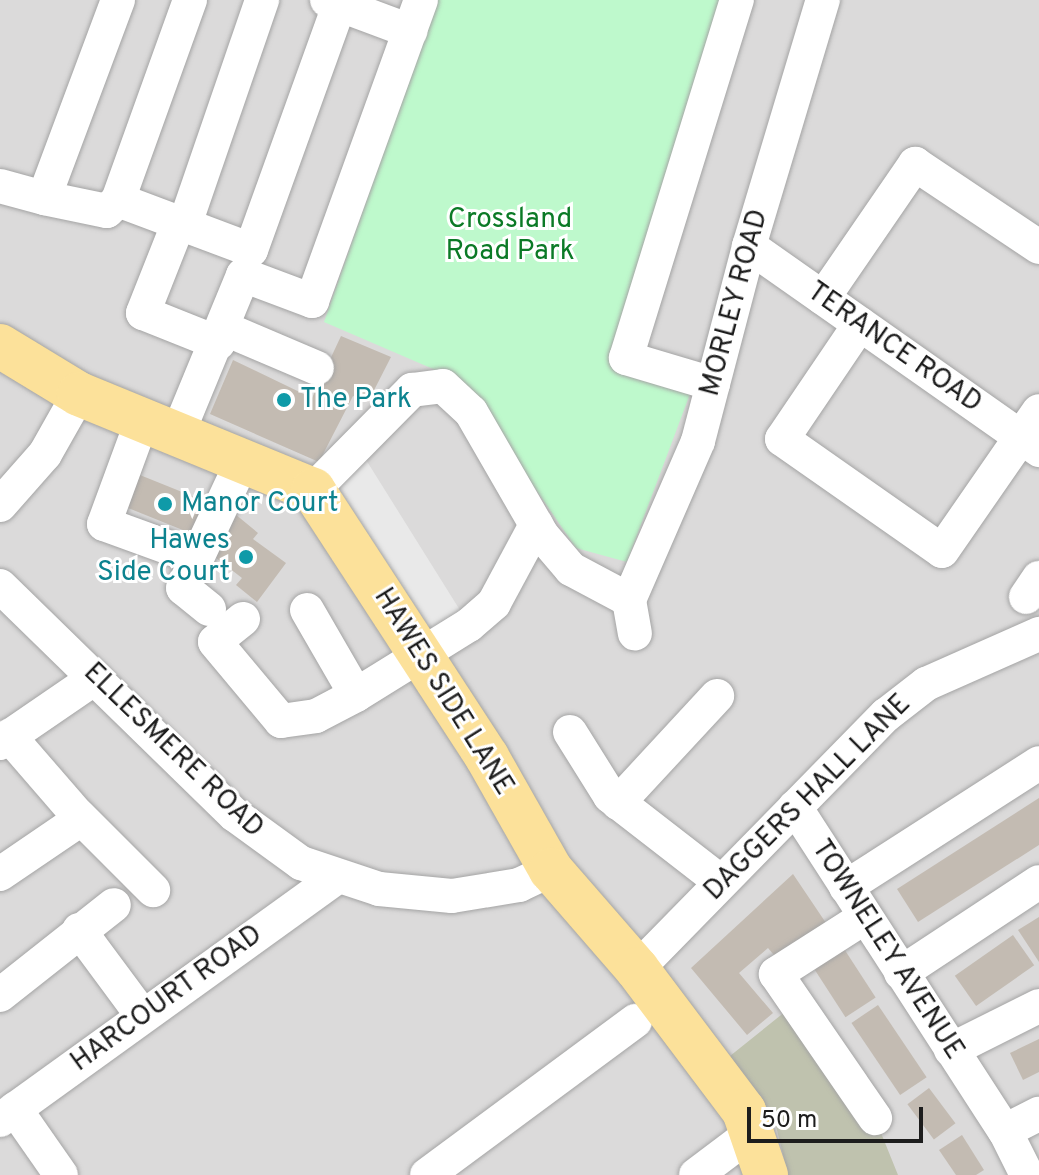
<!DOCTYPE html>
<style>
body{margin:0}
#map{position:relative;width:1039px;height:1175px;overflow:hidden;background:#eeece2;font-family:Overpass,sans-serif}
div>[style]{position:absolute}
.residential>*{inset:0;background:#dbdada;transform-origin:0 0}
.construction>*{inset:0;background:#bfc2ae}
.park>*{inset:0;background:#bef9cc}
.parking>*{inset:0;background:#e9e9e9;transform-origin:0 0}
.building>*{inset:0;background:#c3bbb2;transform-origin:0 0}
.roads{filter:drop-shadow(0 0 2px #a4a4a4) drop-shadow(0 0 2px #a4a4a4)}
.minor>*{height:34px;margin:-17px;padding:0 17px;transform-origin:17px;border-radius:17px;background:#fff}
.major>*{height:44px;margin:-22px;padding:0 22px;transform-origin:22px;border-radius:22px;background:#fce19a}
.dots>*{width:22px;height:22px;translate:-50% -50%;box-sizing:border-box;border:4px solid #fff;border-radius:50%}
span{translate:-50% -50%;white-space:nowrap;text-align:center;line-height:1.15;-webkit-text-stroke:6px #fff;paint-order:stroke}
.park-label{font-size:28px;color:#0b7a26}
.street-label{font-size:28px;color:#1d1d1d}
.culture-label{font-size:28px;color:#0d838f}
.left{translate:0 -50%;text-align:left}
.right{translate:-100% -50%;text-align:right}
.scale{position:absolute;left:747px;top:1107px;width:176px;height:36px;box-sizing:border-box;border:4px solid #1d1d1d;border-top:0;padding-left:10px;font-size:24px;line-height:28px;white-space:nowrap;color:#1d1d1d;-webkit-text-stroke:6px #fff;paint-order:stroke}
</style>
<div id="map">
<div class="residential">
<div style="left:0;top:0;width:1039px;height:1175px"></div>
</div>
<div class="construction">
<div style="clip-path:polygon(796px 1003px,875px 1118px,898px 1175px,788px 1175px,775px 1122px,730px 1056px)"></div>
</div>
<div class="park">
<div style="clip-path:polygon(437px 0,737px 0,624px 364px,693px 386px,627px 562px,576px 548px,461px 381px,324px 322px)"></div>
</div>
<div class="parking">
<div style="left:363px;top:455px;width:200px;height:44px;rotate:58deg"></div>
</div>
<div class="building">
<div style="clip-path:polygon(341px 336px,391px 357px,368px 402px,353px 396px,319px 462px,210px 414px,233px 360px,312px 398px)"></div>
<div style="left:130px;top:471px;width:89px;height:35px;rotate:22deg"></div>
<div style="clip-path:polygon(235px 514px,258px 533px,253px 539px,286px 563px,257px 602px,236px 585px,242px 578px,207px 551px)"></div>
<div style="clip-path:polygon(1039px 798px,1039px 845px,918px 922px,897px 889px)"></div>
<div style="clip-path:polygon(793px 874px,826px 923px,780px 962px,768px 948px,739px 973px,773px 1013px,747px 1035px,691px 968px)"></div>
<div style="clip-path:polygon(1039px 917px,1039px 962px,1018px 930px)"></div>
<div style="left:1013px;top:935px;width:37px;height:71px;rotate:55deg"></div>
<div style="left:837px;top:938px;width:71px;height:36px;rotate:57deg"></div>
<div style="left:878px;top:1005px;width:87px;height:32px;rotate:56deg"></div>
<div style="clip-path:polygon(1039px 1039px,1039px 1072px,1023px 1080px,1010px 1053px)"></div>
<div style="left:929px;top:1088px;width:44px;height:27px;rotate:53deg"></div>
<div style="clip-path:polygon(962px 1135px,984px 1170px,976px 1175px,956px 1175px,939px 1150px)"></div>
</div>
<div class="roads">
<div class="minor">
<div style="left:118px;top:0;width:211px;rotate:110.5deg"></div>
<div style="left:44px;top:198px;width:64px;rotate:11.7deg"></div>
<div style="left:107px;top:211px;width:16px;rotate:-45deg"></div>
<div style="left:190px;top:0;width:213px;rotate:109.8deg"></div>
<div style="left:118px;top:200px;width:142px;rotate:20.6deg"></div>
<div style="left:251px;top:250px;width:266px;rotate:-70.2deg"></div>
<div style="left:327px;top:0;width:89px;rotate:20.5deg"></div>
<div style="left:0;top:186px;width:46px;rotate:15.3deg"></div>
<div style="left:179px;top:222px;width:98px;rotate:111.6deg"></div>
<div style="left:143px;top:313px;width:81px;rotate:21.8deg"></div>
<div style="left:185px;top:224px;width:237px;rotate:-71deg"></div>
<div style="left:749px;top:246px;width:355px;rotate:35.1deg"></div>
<div style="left:823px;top:298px;width:163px;rotate:-55.5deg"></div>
<div style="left:915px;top:164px;width:149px;rotate:33.8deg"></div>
<div style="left:860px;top:324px;width:139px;rotate:124.1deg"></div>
<div style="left:782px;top:439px;width:195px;rotate:35deg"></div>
<div style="left:942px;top:551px;width:170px;rotate:-55.3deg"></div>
<div style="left:223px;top:328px;width:102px;rotate:23.1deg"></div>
<div style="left:713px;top:384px;width:91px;rotate:-163.4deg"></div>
<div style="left:626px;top:358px;width:375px;rotate:-72.8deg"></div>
<div style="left:143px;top:418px;width:113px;rotate:110.2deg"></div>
<div style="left:104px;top:524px;width:82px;rotate:20deg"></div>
<div style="left:178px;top:433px;width:171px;rotate:-67.6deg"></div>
<div style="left:243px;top:275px;width:74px;rotate:20.6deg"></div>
<div style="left:312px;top:301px;width:320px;rotate:-70.1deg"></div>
<div style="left:313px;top:490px;width:141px;rotate:-45.3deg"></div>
<div style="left:412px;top:390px;width:31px;rotate:-7deg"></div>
<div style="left:443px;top:386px;width:38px;rotate:43deg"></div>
<div style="left:471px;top:412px;width:142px;rotate:60deg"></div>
<div style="left:542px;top:535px;width:45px;rotate:49.5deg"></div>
<div style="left:571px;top:569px;width:66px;rotate:28.1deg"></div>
<div style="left:629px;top:600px;width:34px;rotate:80deg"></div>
<div style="left:0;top:505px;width:68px;rotate:-48.6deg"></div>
<div style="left:45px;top:454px;width:69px;rotate:-60.5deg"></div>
<div style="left:0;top:586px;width:328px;rotate:44.3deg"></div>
<div style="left:235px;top:815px;width:82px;rotate:36deg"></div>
<div style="left:301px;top:863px;width:82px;rotate:18.4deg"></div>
<div style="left:379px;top:889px;width:73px;rotate:5.5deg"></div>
<div style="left:452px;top:896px;width:68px;rotate:-9.3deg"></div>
<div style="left:519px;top:885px;width:35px;rotate:-25deg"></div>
<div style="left:1026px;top:597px;width:23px;rotate:-56deg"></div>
<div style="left:629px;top:600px;width:173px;rotate:-66.5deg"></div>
<div style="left:698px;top:441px;width:202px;rotate:-75.3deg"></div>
<div style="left:749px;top:246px;width:257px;rotate:-73.3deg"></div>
<div style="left:209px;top:609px;width:33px;rotate:-141deg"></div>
<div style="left:183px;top:588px;width:141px;rotate:-64.9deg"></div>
<div style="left:307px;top:610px;width:98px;rotate:60deg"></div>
<div style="left:356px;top:695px;width:133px;rotate:-31.8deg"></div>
<div style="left:469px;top:625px;width:33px;rotate:-41deg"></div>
<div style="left:494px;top:603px;width:89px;rotate:-61.7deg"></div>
<div style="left:243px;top:619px;width:36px;rotate:141deg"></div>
<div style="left:215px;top:642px;width:103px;rotate:50.1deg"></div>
<div style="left:281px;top:721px;width:35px;rotate:-8deg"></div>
<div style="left:316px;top:716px;width:45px;rotate:-27.7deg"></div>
<div style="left:570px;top:732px;width:75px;rotate:58deg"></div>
<div style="left:610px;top:796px;width:140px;rotate:37.8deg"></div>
<div style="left:0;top:743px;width:115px;rotate:-34.4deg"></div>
<div style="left:618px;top:803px;width:146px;rotate:-47.2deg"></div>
<div style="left:795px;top:807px;width:386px;rotate:57.1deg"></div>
<div style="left:1005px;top:1131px;width:49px;rotate:63.4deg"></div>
<div style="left:79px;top:816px;width:105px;rotate:45deg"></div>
<div style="left:0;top:874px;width:98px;rotate:-34.2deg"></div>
<div style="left:81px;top:819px;width:110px;rotate:-130.9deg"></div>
<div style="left:846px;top:887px;width:229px;rotate:-32.7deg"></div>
<div style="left:865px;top:917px;width:106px;rotate:147.4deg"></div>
<div style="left:776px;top:974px;width:175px;rotate:55.5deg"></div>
<div style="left:79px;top:930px;width:106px;rotate:53.5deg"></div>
<div style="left:637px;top:969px;width:356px;rotate:-45.6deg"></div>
<div style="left:886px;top:715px;width:51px;rotate:-37.8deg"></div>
<div style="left:926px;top:684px;width:124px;rotate:-23.9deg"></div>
<div style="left:901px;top:973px;width:165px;rotate:-33.4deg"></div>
<div style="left:0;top:995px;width:145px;rotate:-38.3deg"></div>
<div style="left:951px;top:1050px;width:98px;rotate:-26.6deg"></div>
<div style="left:15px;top:1109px;width:80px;rotate:55.1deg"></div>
<div style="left:0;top:1120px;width:413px;rotate:-35.8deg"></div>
<div style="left:1005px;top:1131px;width:38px;rotate:-27deg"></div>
<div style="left:427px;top:1175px;width:259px;rotate:-36.5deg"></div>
<div style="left:696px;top:1175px;width:71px;rotate:-37deg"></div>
</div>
<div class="major">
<div style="left:0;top:346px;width:92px;rotate:31.3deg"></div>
<div style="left:79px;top:394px;width:253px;rotate:22.3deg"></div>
<div style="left:313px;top:490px;width:319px;rotate:56.9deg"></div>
<div style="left:487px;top:757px;width:130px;rotate:60.5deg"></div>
<div style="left:551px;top:870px;width:131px;rotate:49deg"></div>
<div style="left:637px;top:969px;width:178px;rotate:53deg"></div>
<div style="left:744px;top:1111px;width:68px;rotate:71deg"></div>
</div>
</div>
<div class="dots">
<div style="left:284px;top:400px;background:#0f9aa8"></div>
<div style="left:165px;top:504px;background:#0f9aa8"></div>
<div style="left:246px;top:557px;background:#0f9aa8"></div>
</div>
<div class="park-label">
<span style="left:510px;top:236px">Crossland<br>Road Park</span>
</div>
<div class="street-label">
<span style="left:735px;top:303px;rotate:-75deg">MORLEY ROAD</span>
<span style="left:894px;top:348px;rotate:35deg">TERANCE ROAD</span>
<span style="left:443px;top:692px;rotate:58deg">HAWES SIDE LANE</span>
<span style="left:173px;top:751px;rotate:44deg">ELLESMERE ROAD</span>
<span style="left:808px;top:798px;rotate:-45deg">DAGGERS HALL LANE</span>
<span style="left:887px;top:950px;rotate:57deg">TOWNELEY AVENUE</span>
<span style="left:167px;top:999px;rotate:-36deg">HARCOURT ROAD</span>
</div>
<div class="culture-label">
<span class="left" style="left:300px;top:400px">The Park</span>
<span class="left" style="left:181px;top:504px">Manor Court</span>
<span class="right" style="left:230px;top:557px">Hawes<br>Side Court</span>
</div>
<div class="scale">50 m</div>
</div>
